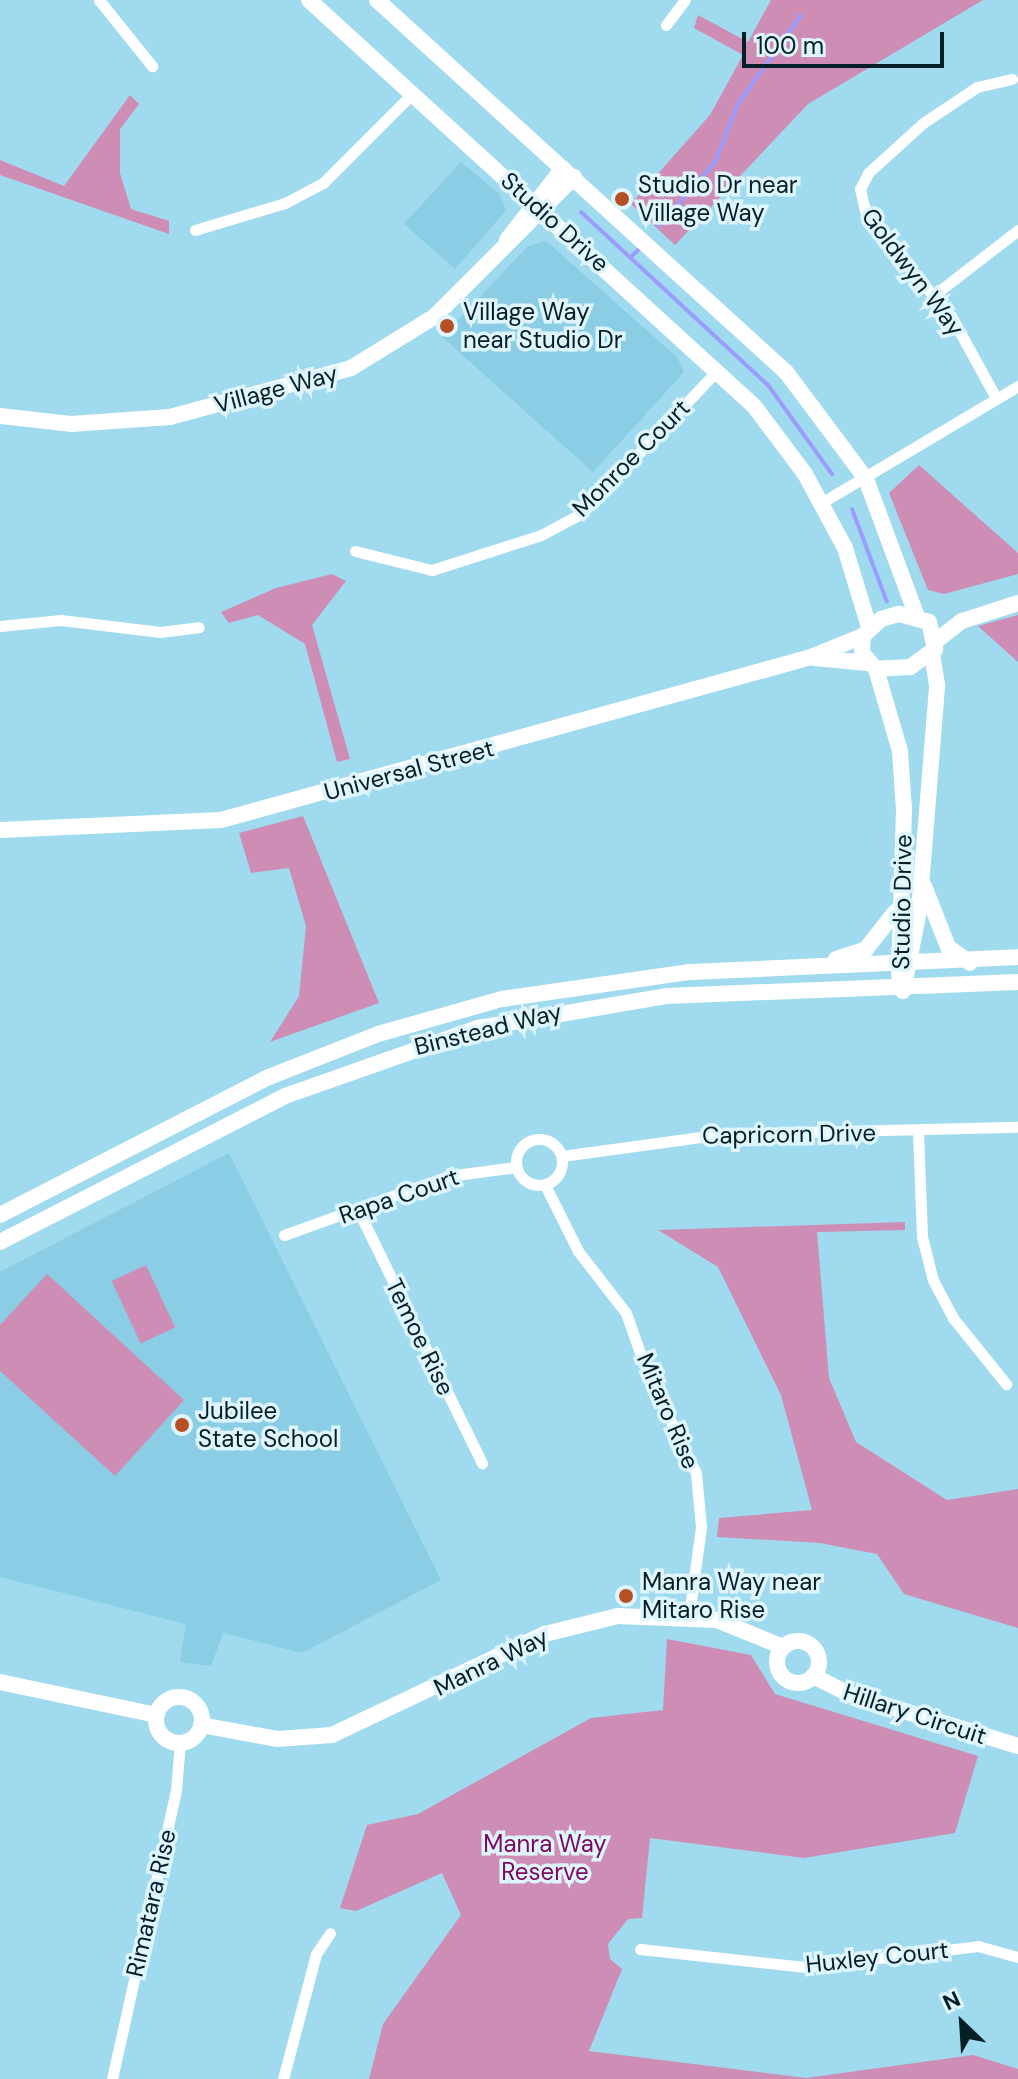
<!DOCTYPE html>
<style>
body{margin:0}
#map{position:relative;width:1018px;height:2079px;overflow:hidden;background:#9fdaef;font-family:"DM Sans",sans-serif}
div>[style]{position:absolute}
.built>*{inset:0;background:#8acde5}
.green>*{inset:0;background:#ce8db5;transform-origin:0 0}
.stream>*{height:4px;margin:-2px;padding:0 2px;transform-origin:2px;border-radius:2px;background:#9b9cfc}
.street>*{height:11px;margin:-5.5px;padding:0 5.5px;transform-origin:5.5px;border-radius:5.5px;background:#fff}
.street>.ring{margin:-5.5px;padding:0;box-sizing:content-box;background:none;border:11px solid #fff;border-radius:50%}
.secondary>*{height:16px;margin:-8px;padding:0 8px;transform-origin:8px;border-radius:8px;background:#fff}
.secondary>.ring{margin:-8px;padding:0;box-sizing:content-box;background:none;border:16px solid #fff;border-radius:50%}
.dots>*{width:22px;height:22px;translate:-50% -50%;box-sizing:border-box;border:4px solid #def5fd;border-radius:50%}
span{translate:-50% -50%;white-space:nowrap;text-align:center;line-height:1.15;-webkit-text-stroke:7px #def5fd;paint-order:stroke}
.poi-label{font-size:24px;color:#061e26}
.left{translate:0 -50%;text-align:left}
.street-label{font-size:24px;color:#061e26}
.park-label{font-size:24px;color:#7d065f}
.north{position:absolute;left:922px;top:1983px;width:80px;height:80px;-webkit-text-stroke:6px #def5fd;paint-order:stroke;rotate:335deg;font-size:22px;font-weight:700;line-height:32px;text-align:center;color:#061e26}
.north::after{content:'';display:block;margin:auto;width:28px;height:36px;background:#061e26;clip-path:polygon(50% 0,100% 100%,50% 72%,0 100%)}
.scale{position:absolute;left:742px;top:32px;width:202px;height:36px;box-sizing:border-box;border:4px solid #061e26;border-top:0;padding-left:10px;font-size:24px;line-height:28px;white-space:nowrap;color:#061e26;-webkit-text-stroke:6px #def5fd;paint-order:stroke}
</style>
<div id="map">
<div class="built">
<div style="clip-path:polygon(461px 162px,499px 194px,506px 210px,455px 269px,404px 224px)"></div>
<div style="clip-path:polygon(546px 241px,677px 357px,684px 372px,593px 472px,442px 337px,528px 246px)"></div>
<div style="clip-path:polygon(229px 1153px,441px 1580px,302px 1653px,223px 1633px,211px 1666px,180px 1662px,186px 1624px,0 1577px,0 1272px)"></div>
</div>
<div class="green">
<div style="clip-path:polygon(771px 0,983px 0,808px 104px,675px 245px,631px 204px,710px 115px,743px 55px,694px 28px,698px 15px,748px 42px)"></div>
<div style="clip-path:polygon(130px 95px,139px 104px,120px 129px,120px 173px,131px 209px,169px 221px,169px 234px,0 175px,0 160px,64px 186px)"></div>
<div style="clip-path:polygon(919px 465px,1018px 553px,1018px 574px,944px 594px,928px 590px,889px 493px)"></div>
<div style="clip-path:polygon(332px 574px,346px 581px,312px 625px,350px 759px,337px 762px,305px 644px,258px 615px,229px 623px,221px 612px,276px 588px)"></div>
<div style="clip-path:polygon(1018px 615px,1018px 662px,978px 626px)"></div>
<div style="clip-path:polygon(303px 816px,379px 1003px,270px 1042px,299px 996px,306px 926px,289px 868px,251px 873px,239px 833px)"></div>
<div style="clip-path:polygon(905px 1222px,905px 1230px,817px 1232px,829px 1378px,856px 1442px,947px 1500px,1018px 1489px,1018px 1628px,904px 1594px,877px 1554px,820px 1543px,717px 1537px,719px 1518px,812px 1510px,781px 1395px,718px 1267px,658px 1230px)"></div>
<div style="left:146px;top:1265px;width:69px;height:38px;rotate:65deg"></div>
<div style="clip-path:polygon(47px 1274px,184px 1400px,115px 1476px,0 1371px,0 1325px)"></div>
<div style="clip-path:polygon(667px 1639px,751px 1655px,775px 1694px,978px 1756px,955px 1833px,804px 1858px,650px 1838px,642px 1918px,628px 1919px,608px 1944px,610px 1959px,622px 1969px,589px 2051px,806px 2078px,973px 2055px,1018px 2069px,1018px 2079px,369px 2079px,383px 2024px,461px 1915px,442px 1873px,356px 1911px,340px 1908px,367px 1825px,418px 1814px,591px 1718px,663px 1710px)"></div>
</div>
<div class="stream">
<div style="left:581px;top:212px;width:255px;rotate:42.8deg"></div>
<div style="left:768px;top:385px;width:110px;rotate:54.3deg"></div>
<div style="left:659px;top:226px;width:85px;rotate:-48.8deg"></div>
<div style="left:715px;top:162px;width:62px;rotate:-68.4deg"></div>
<div style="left:738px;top:104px;width:108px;rotate:-54.8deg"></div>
<div style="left:631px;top:257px;width:10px;rotate:-45deg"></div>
<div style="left:852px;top:509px;width:99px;rotate:69.4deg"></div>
</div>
<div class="street">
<div style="left:99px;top:0;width:85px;rotate:51.2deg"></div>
<div style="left:666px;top:25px;width:31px;rotate:-53deg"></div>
<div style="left:195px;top:230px;width:94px;rotate:-16.7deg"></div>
<div style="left:285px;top:203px;width:43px;rotate:-27.8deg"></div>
<div style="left:323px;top:183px;width:127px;rotate:-45deg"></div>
<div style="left:934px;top:295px;width:106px;rotate:-37.7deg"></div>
<div style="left:995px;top:396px;width:91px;rotate:-118.8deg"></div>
<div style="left:951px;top:316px;width:128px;rotate:-130.9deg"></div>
<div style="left:867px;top:219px;width:31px;rotate:-103deg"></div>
<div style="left:860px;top:189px;width:18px;rotate:-63deg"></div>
<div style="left:868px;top:173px;width:74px;rotate:-42.3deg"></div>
<div style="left:923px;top:123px;width:65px;rotate:-33.7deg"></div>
<div style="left:977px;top:87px;width:36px;rotate:-13deg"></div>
<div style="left:821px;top:503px;width:229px;rotate:-30.7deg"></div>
<div style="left:355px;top:551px;width:79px;rotate:13.9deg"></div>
<div style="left:432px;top:570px;width:114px;rotate:-17.8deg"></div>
<div style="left:541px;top:535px;width:47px;rotate:-28.2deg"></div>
<div style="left:582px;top:513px;width:195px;rotate:-46.5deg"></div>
<div style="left:0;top:626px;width:61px;rotate:-5.6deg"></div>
<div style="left:61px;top:620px;width:100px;rotate:6.9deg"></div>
<div style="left:160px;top:632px;width:39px;rotate:-7deg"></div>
<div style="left:918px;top:1132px;width:105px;rotate:87.8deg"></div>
<div style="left:922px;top:1237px;width:44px;rotate:75.7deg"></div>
<div style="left:933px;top:1280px;width:43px;rotate:62.2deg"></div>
<div style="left:953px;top:1318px;width:85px;rotate:51.2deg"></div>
<div class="ring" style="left:516px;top:1139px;width:35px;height:35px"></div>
<div style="left:562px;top:1156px;width:162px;rotate:-7.8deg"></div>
<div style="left:723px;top:1134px;width:295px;rotate:-1.4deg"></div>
<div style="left:545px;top:1185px;width:74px;rotate:63.4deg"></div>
<div style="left:578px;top:1251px;width:78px;rotate:52.3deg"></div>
<div style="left:626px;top:1313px;width:60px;rotate:70.7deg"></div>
<div style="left:646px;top:1370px;width:114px;rotate:64.1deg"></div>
<div style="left:696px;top:1473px;width:54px;rotate:84.7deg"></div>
<div style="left:701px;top:1527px;width:90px;rotate:97.7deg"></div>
<div style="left:358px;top:1210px;width:282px;rotate:63.9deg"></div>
<div style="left:284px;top:1235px;width:174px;rotate:-19.8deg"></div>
<div style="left:448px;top:1176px;width:69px;rotate:-7.5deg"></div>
<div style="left:640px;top:1949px;width:166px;rotate:6.2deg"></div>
<div style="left:805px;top:1967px;width:174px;rotate:-6.9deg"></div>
<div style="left:978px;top:1946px;width:41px;rotate:15.4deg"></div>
<div style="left:112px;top:2079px;width:296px;rotate:-77.5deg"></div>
<div style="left:176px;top:1790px;width:48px;rotate:-85.2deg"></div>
<div style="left:283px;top:2079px;width:129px;rotate:-75.2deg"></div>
<div style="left:316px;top:1954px;width:25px;rotate:-56deg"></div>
</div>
<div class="secondary">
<div style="left:309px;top:0;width:602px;rotate:42.38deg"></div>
<div style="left:754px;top:406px;width:85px;rotate:53.1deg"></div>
<div style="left:805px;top:474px;width:84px;rotate:61.6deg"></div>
<div style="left:845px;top:548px;width:83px;rotate:73.1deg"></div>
<div style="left:377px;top:0;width:553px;rotate:42.29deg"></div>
<div style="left:786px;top:372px;width:134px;rotate:53.2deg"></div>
<div style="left:866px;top:479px;width:144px;rotate:69.7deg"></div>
<div style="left:507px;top:240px;width:91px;rotate:-52.1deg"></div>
<div style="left:0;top:416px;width:71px;rotate:6.4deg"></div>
<div style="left:71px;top:424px;width:99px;rotate:-4deg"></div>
<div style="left:170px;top:417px;width:188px;rotate:-15.1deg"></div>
<div style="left:351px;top:368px;width:97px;rotate:-31.6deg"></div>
<div style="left:434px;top:317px;width:198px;rotate:-45deg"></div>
<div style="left:899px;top:614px;width:31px;rotate:15deg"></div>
<div style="left:929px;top:622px;width:28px;rotate:77deg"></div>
<div style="left:935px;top:649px;width:31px;rotate:144deg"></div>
<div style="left:910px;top:667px;width:34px;rotate:177deg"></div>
<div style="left:876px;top:669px;width:21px;rotate:-131deg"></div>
<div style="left:862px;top:653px;width:17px;rotate:-87deg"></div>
<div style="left:863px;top:636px;width:25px;rotate:-43deg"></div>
<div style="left:881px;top:619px;width:19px;rotate:-16deg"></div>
<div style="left:936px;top:641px;width:33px;rotate:-38deg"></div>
<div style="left:962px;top:621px;width:59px;rotate:-17.8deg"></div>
<div style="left:814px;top:658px;width:54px;rotate:5.3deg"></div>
<div style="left:876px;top:669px;width:85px;rotate:73.7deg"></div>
<div style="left:900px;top:751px;width:59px;rotate:86.1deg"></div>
<div style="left:904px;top:810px;width:165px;rotate:91.7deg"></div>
<div style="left:0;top:830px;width:221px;rotate:-2.6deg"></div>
<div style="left:221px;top:820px;width:612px;rotate:-15.44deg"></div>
<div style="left:811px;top:657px;width:56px;rotate:-22deg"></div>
<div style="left:924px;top:886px;width:66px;rotate:68.5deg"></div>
<div style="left:948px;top:947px;width:27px;rotate:36deg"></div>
<div style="left:836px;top:959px;width:32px;rotate:-18deg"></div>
<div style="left:866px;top:949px;width:48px;rotate:-51.7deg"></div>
<div style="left:903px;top:991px;width:82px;rotate:-78.7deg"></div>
<div style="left:919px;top:911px;width:227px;rotate:-85.4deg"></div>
<div style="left:937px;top:685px;width:31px;rotate:-99deg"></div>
<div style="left:0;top:1215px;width:302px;rotate:-27.2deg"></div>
<div style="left:269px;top:1077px;width:117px;rotate:-21.5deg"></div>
<div style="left:378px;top:1034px;width:129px;rotate:-15.8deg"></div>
<div style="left:502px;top:999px;width:190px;rotate:-8.2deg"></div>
<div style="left:690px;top:972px;width:328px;rotate:-2.6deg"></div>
<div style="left:0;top:1242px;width:320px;rotate:-27.1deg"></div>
<div style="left:285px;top:1096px;width:205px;rotate:-19.4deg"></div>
<div style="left:478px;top:1028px;width:192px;rotate:-9.6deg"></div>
<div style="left:667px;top:996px;width:351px;rotate:-2.3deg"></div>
<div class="ring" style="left:777px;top:1641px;width:26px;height:26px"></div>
<div style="left:813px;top:1676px;width:40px;rotate:26.6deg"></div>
<div style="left:849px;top:1694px;width:177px;rotate:17.1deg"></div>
<div style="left:0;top:1682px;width:160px;rotate:11.9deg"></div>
<div class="ring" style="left:156px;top:1697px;width:30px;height:30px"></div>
<div style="left:201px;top:1725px;width:77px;rotate:10.4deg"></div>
<div style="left:277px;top:1739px;width:55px;rotate:-4.2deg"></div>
<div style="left:332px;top:1735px;width:236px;rotate:-25.4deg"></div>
<div style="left:545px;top:1634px;width:75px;rotate:-13.9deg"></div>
<div style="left:618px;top:1616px;width:99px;rotate:2.3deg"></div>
<div style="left:717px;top:1620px;width:71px;rotate:22.2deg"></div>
</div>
<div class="dots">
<div style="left:622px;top:199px;background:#b65024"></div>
<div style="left:447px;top:326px;background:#b65024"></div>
<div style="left:182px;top:1425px;background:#b65024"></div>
<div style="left:626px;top:1596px;background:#b65024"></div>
</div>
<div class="poi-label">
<span class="left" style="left:638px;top:199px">Studio Dr near<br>Village Way</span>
<span class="left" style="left:463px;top:326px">Village Way<br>near Studio Dr</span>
<span class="left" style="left:198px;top:1425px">Jubilee<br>State School</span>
<span class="left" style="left:642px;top:1596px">Manra Way near<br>Mitaro Rise</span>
</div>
<div class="street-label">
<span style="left:555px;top:222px;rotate:42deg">Studio Drive</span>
<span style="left:913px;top:272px;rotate:53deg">Goldwyn Way</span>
<span style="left:276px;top:389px;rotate:-15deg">Village Way</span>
<span style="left:631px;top:458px;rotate:-45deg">Monroe Court</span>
<span style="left:409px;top:770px;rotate:-15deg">Universal Street</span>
<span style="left:902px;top:902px;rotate:-89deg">Studio Drive</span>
<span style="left:488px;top:1029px;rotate:-14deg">Binstead Way</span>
<span style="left:789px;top:1134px;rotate:-1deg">Capricorn Drive</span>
<span style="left:399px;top:1196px;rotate:-19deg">Rapa Court</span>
<span style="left:420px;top:1337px;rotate:64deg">Temoe Rise</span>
<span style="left:668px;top:1411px;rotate:67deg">Mitaro Rise</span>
<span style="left:491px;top:1662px;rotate:-26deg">Manra Way</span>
<span style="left:915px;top:1714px;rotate:18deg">Hillary Circuit</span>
<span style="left:151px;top:1903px;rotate:-77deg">Rimatara Rise</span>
<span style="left:877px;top:1957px;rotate:-6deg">Huxley Court</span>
</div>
<div class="park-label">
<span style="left:545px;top:1858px">Manra Way<br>Reserve</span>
</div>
<div class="north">N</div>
<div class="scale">100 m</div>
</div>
